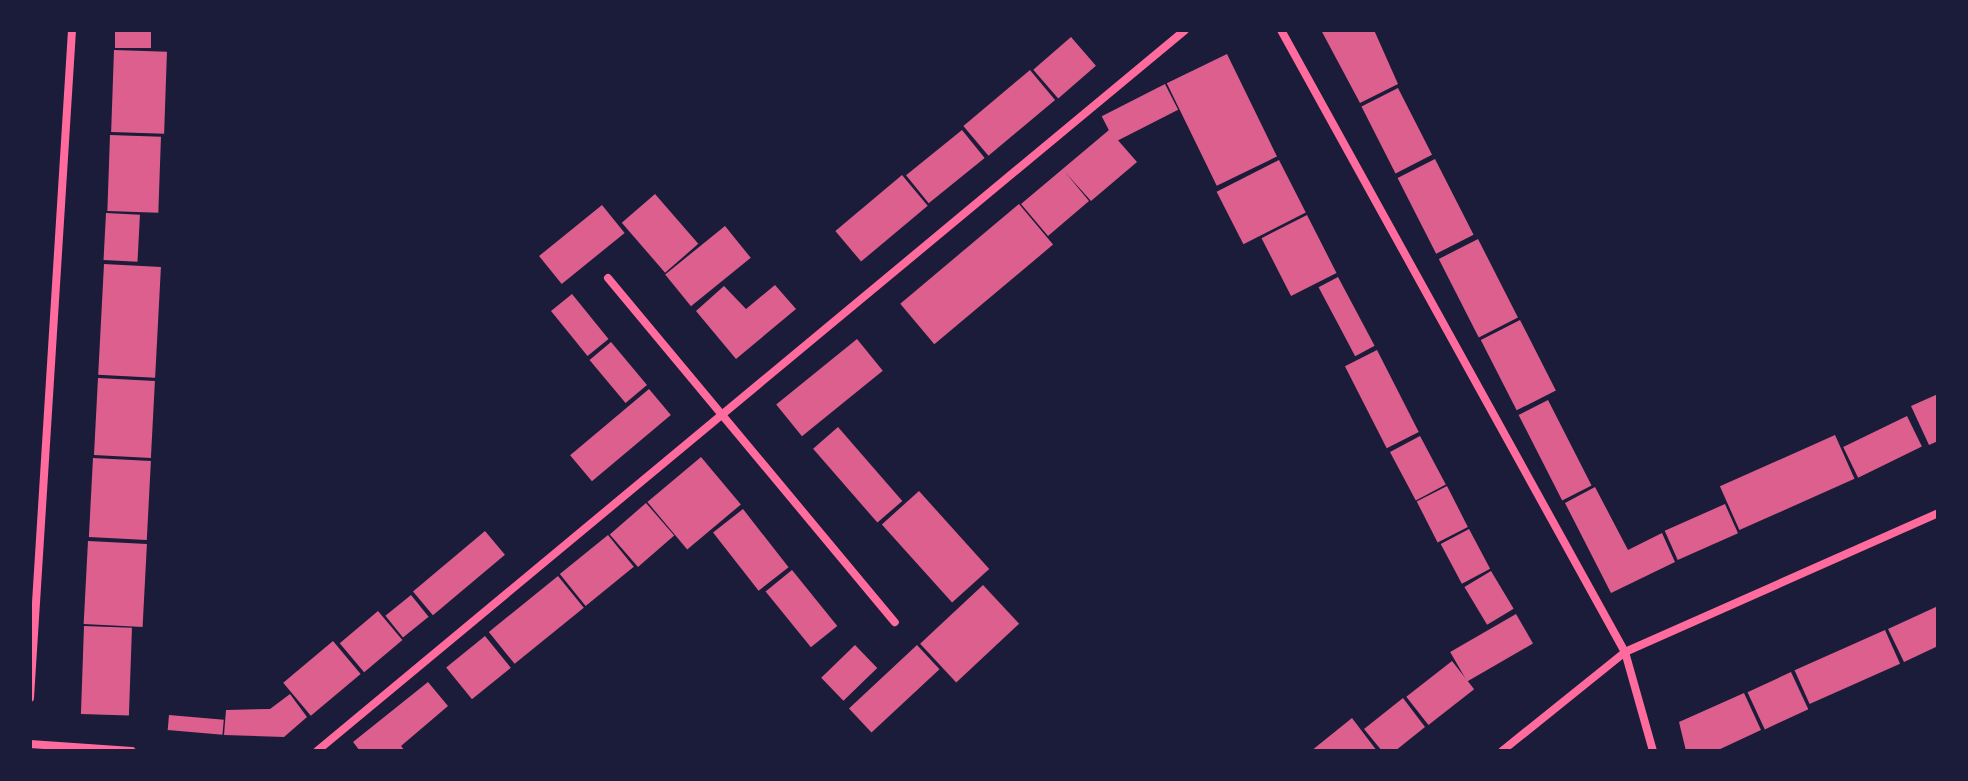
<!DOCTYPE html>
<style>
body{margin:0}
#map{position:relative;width:1968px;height:781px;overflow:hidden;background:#1b1b3a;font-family:Quicksand,sans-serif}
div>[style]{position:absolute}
.building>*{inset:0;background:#dd5f8e;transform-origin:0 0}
.minor>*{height:8px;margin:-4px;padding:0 4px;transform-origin:4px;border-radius:4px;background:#ff6b9d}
span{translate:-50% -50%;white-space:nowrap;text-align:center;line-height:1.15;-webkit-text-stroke:8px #1b1b3a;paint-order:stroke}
.frame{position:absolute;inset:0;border:32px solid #1b1b3a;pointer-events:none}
</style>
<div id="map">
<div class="building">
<div style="left:115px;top:30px;width:36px;height:18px"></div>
<div style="clip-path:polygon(1321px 30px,1374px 30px,1398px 84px,1360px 103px)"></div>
<div style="left:1071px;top:37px;width:38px;height:50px;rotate:49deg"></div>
<div style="left:114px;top:50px;width:53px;height:82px;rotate:2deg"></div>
<div style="left:1227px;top:54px;width:114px;height:67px;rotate:64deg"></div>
<div style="left:1030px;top:70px;width:39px;height:87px;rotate:50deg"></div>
<div style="left:1165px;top:84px;width:29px;height:71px;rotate:63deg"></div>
<div style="left:1398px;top:88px;width:75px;height:41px;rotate:63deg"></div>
<div style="left:962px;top:130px;width:36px;height:72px;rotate:51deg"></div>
<div style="clip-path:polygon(1109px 130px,1137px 162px,1091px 201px,1065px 172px,1089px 201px,1048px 236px,1021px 204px)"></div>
<div style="left:110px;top:135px;width:51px;height:76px;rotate:2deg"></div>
<div style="left:1435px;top:159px;width:85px;height:42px;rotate:63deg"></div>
<div style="left:1279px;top:160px;width:59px;height:70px;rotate:63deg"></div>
<div style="left:902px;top:175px;width:40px;height:87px;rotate:50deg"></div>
<div style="left:655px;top:194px;width:66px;height:44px;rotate:49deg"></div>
<div style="left:1019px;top:204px;width:53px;height:155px;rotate:50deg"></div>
<div style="left:602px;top:205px;width:36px;height:81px;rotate:51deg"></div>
<div style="left:106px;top:213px;width:34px;height:47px;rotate:3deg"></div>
<div style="left:1307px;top:215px;width:65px;height:51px;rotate:63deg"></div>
<div style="left:725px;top:226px;width:41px;height:77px;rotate:51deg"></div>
<div style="left:1478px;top:239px;width:88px;height:44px;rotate:63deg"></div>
<div style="left:104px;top:264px;width:57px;height:111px;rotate:3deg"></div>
<div style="left:1338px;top:277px;width:78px;height:22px;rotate:62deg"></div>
<div style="clip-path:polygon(775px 285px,796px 309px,736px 359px,696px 311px,724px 286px,746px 309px)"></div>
<div style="left:572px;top:294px;width:58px;height:27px;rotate:51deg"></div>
<div style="left:1520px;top:320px;width:79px;height:44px;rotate:63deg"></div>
<div style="left:857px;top:339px;width:41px;height:104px;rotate:51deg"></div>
<div style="left:611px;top:342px;width:56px;height:28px;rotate:50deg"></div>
<div style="left:1377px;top:350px;width:92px;height:36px;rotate:63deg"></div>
<div style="left:98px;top:378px;width:57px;height:77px;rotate:3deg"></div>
<div style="left:649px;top:389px;width:34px;height:103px;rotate:50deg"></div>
<div style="clip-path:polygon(1938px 394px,1938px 441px,1929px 445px,1911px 406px)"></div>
<div style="left:1548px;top:400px;width:96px;height:33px;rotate:63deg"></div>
<div style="left:1907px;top:416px;width:34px;height:71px;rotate:64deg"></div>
<div style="left:838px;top:427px;width:98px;height:33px;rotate:49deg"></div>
<div style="left:1835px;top:435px;width:48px;height:126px;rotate:66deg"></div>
<div style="left:1420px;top:436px;width:55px;height:34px;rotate:62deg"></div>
<div style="left:701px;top:457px;width:62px;height:70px;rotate:50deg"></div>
<div style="left:93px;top:458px;width:58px;height:79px;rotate:3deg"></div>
<div style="left:1447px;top:486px;width:46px;height:34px;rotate:63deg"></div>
<div style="clip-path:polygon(1595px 487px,1628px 550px,1662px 533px,1675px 562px,1611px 593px,1565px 503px)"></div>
<div style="left:919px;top:491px;width:105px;height:50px;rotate:48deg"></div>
<div style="left:646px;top:503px;width:43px;height:48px;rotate:49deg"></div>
<div style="left:1725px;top:504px;width:32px;height:66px;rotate:66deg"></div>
<div style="left:743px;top:509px;width:74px;height:38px;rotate:52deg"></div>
<div style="left:1469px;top:529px;width:45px;height:32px;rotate:62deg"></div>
<div style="left:485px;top:531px;width:31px;height:94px;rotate:50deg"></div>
<div style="left:608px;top:535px;width:41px;height:62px;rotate:51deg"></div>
<div style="left:88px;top:541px;width:59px;height:83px;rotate:3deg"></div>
<div style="left:792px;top:570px;width:72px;height:34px;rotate:51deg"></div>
<div style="left:1491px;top:571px;width:44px;height:31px;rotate:59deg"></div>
<div style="left:558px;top:576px;width:41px;height:89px;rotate:51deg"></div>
<div style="left:983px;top:585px;width:53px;height:86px;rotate:47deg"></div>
<div style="left:411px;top:595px;width:28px;height:33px;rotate:51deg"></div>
<div style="clip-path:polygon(1938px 606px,1938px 646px,1904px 662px,1888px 629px)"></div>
<div style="left:378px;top:611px;width:38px;height:50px;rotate:50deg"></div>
<div style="left:1516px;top:614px;width:34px;height:76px;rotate:60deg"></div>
<div style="left:84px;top:626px;width:48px;height:88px;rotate:2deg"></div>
<div style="left:1885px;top:630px;width:37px;height:99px;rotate:66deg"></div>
<div style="left:485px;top:636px;width:41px;height:50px;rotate:51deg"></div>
<div style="left:333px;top:641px;width:43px;height:65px;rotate:50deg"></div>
<div style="left:855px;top:645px;width:32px;height:47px;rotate:46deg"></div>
<div style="left:917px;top:645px;width:33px;height:93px;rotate:47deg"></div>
<div style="left:1452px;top:661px;width:36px;height:58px;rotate:52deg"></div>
<div style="left:1791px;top:672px;width:41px;height:48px;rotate:65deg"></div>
<div style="clip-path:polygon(428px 682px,448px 706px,401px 746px,405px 751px,360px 751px,353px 742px)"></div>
<div style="clip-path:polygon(1744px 693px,1761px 730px,1716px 751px,1686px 751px,1679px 722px)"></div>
<div style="clip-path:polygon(290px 694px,307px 717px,284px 737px,224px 735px,226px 710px,270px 709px)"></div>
<div style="clip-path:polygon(1403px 698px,1425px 727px,1395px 751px,1382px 751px,1364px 729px)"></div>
<div style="left:169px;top:715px;width:55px;height:15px;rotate:5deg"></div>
<div style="clip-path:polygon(1352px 718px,1377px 751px,1311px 751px)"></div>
</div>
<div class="minor">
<div style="left:1281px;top:30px;width:711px;rotate:61.06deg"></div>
<div style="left:1625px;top:652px;width:103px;rotate:74.2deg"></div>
<div style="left:608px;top:278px;width:448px;rotate:50.2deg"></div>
<div style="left:30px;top:698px;width:669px;rotate:-86.4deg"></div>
<div style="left:30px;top:744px;width:102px;rotate:3.9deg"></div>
<div style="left:317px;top:751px;width:1128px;rotate:-39.71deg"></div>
<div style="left:1502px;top:751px;width:158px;rotate:-38.8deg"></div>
<div style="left:1625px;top:652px;width:342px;rotate:-23.9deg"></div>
</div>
<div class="frame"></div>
</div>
